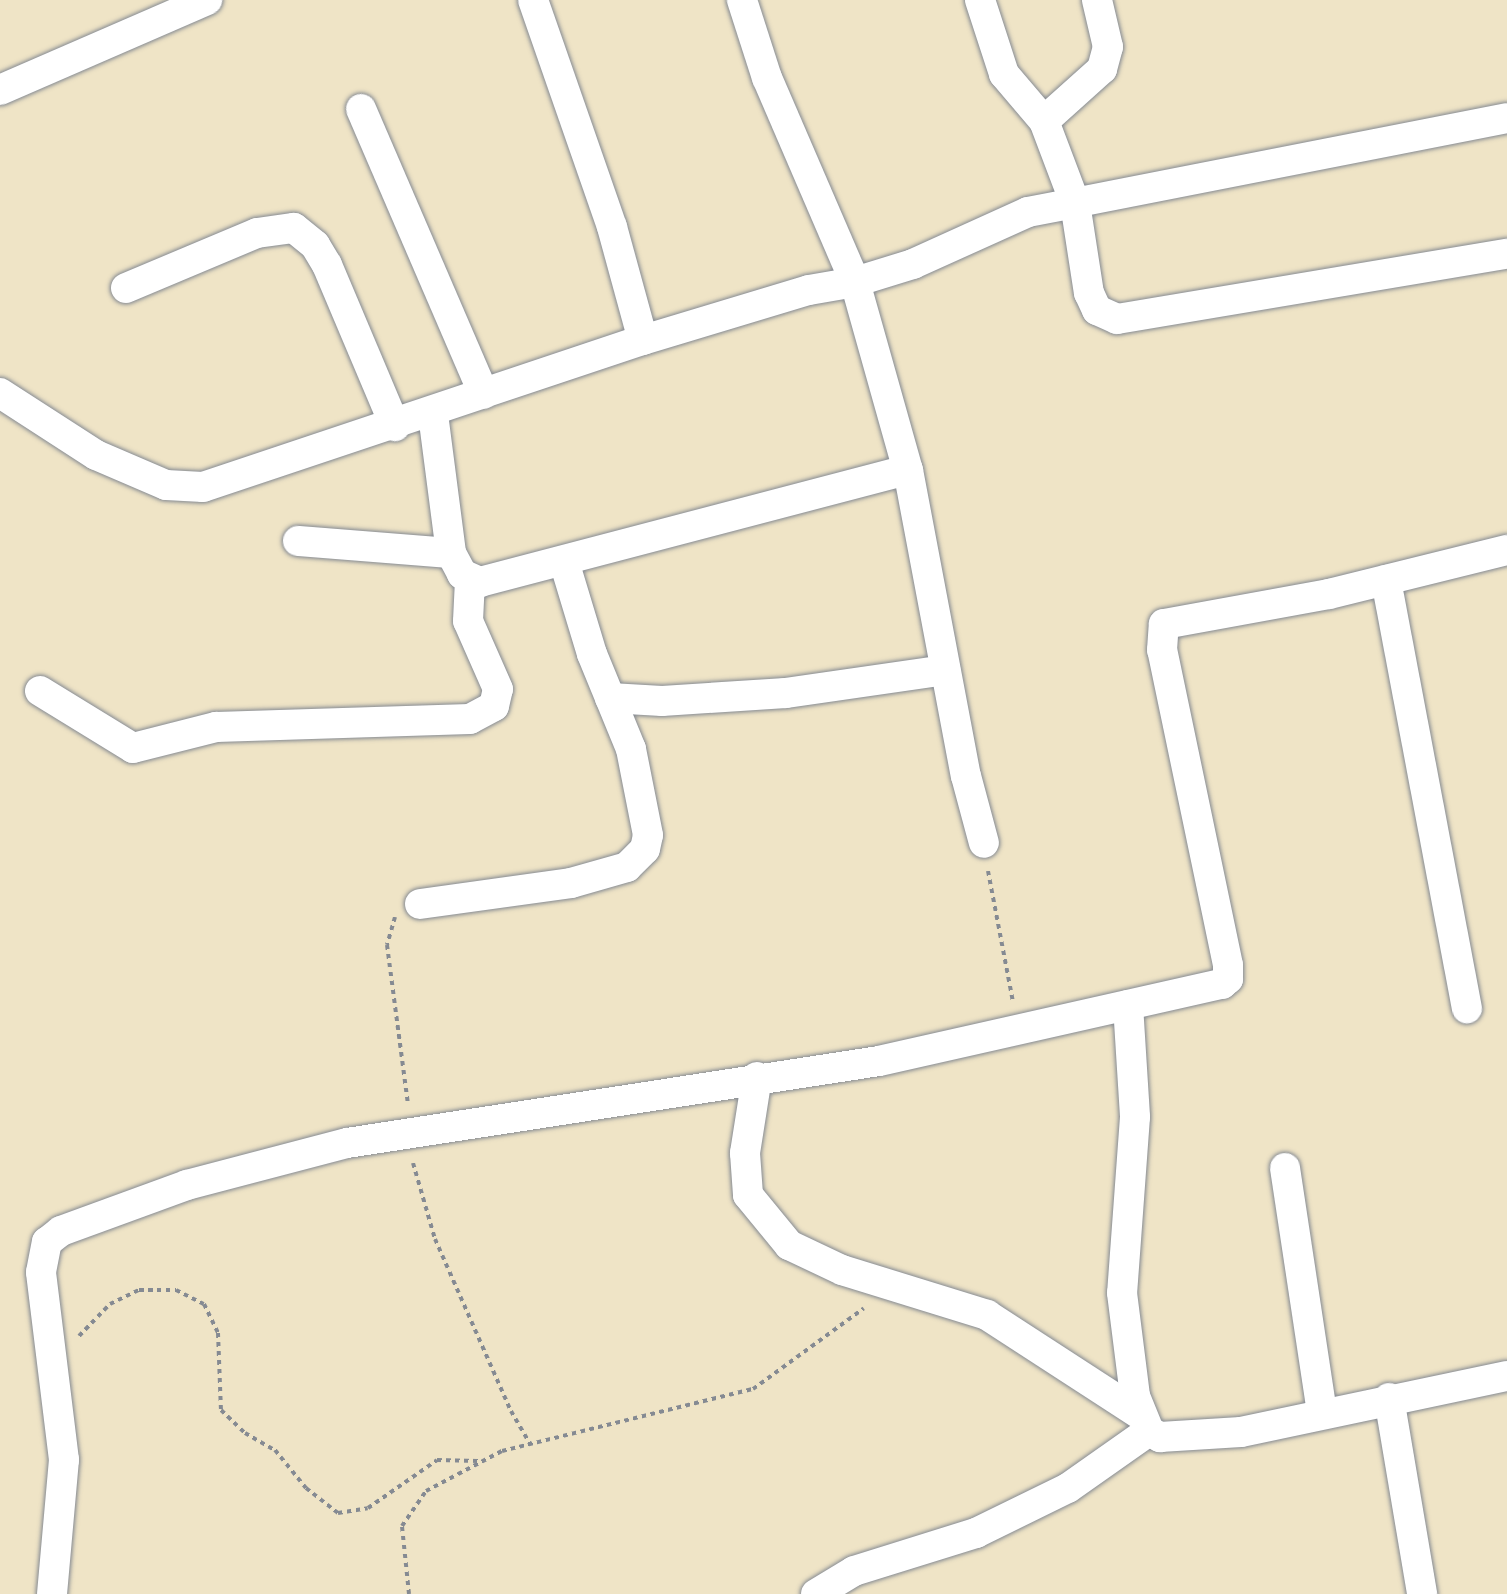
<!DOCTYPE html>
<style>
body{margin:0}
#map{position:relative;width:1507px;height:1594px;overflow:hidden;background:#efe4c6;font-family:"Architects Daughter",sans-serif}
div>[style]{position:absolute}
.path>*{height:4px;margin-top:-2px;transform-origin:0;background:repeating-linear-gradient(90deg,#858a92 0 4.5px,transparent 0 9px)}
.roads{filter:drop-shadow(0 0 2px #858a92) drop-shadow(0 0 2px #858a92)}
.minor>*{height:30px;margin:-15px;padding:0 15px;transform-origin:15px;border-radius:15px;background:#fff}
span{translate:-50% -50%;white-space:nowrap;text-align:center;line-height:1.15;-webkit-text-stroke:4.5px #fdfcf7;paint-order:stroke}
</style>
<div id="map">
<div class="path">
<div style="left:988px;top:871px;width:133px;rotate:79.2deg"></div>
<div style="left:395px;top:917px;width:29px;rotate:106deg"></div>
<div style="left:387px;top:945px;width:161px;rotate:82.5deg"></div>
<div style="left:413px;top:1163px;width:79px;rotate:73.9deg"></div>
<div style="left:435px;top:1239px;width:188px;rotate:66.2deg"></div>
<div style="left:511px;top:1411px;width:39px;rotate:60deg"></div>
<div style="left:79px;top:1336px;width:45px;rotate:-45.9deg"></div>
<div style="left:110px;top:1304px;width:32px;rotate:-26deg"></div>
<div style="left:139px;top:1290px;width:37px"></div>
<div style="left:176px;top:1290px;width:31px;rotate:27deg"></div>
<div style="left:204px;top:1304px;width:32px;rotate:64deg"></div>
<div style="left:218px;top:1333px;width:77px;rotate:87.8deg"></div>
<div style="left:221px;top:1410px;width:33px;rotate:44deg"></div>
<div style="left:245px;top:1433px;width:34px;rotate:30deg"></div>
<div style="left:275px;top:1450px;width:49px;rotate:50.8deg"></div>
<div style="left:306px;top:1488px;width:41px;rotate:38deg"></div>
<div style="left:338px;top:1513px;width:30px;rotate:-9deg"></div>
<div style="left:368px;top:1508px;width:84px;rotate:-34.8deg"></div>
<div style="left:437px;top:1460px;width:41px;rotate:1.4deg"></div>
<div style="left:409px;top:1594px;width:68px;rotate:-95.9deg"></div>
<div style="left:402px;top:1526px;width:42px;rotate:-55.6deg"></div>
<div style="left:426px;top:1491px;width:86px;rotate:-27.8deg"></div>
<div style="left:502px;top:1451px;width:259px;rotate:-13.9deg"></div>
<div style="left:753px;top:1389px;width:137px;rotate:-36.1deg"></div>
</div>
<div class="roads">
<div class="minor">
<div style="left:533px;top:0;width:240px;rotate:70.8deg"></div>
<div style="left:612px;top:227px;width:117px;rotate:74.7deg"></div>
<div style="left:980px;top:0;width:78px;rotate:72deg"></div>
<div style="left:1004px;top:74px;width:62px;rotate:49.6deg"></div>
<div style="left:1044px;top:121px;width:88px;rotate:69.3deg"></div>
<div style="left:1075px;top:203px;width:48px;rotate:169.2deg"></div>
<div style="left:1028px;top:212px;width:126px;rotate:155.7deg"></div>
<div style="left:913px;top:264px;width:61px;rotate:162.8deg"></div>
<div style="left:855px;top:282px;width:195px;rotate:74.3deg"></div>
<div style="left:908px;top:470px;width:311px;rotate:79.3deg"></div>
<div style="left:966px;top:776px;width:69px;rotate:75deg"></div>
<div style="left:0;top:90px;width:226px;rotate:-23.5deg"></div>
<div style="left:361px;top:109px;width:310px;rotate:66.7deg"></div>
<div style="left:1507px;top:118px;width:440px;rotate:168.9deg"></div>
<div style="left:1075px;top:203px;width:91px;rotate:81.2deg"></div>
<div style="left:1089px;top:293px;width:19px;rotate:65deg"></div>
<div style="left:1097px;top:310px;width:22px;rotate:24deg"></div>
<div style="left:1117px;top:319px;width:395px;rotate:-9.5deg"></div>
<div style="left:1044px;top:121px;width:78px;rotate:-41.9deg"></div>
<div style="left:1102px;top:69px;width:23px;rotate:-75deg"></div>
<div style="left:1108px;top:47px;width:48px;rotate:-103.2deg"></div>
<div style="left:126px;top:288px;width:142px;rotate:-22.8deg"></div>
<div style="left:257px;top:233px;width:37px;rotate:-8deg"></div>
<div style="left:294px;top:228px;width:27px;rotate:39deg"></div>
<div style="left:315px;top:245px;width:23px;rotate:59deg"></div>
<div style="left:327px;top:265px;width:175px;rotate:67.1deg"></div>
<div style="left:0;top:393px;width:114px;rotate:32.9deg"></div>
<div style="left:96px;top:455px;width:76px;rotate:23.2deg"></div>
<div style="left:166px;top:485px;width:37px;rotate:3deg"></div>
<div style="left:203px;top:487px;width:464px;rotate:-18.5deg"></div>
<div style="left:643px;top:340px;width:173px;rotate:-16.8deg"></div>
<div style="left:809px;top:290px;width:47px;rotate:-9.9deg"></div>
<div style="left:855px;top:282px;width:222px;rotate:-113.3deg"></div>
<div style="left:767px;top:78px;width:82px;rotate:-107.8deg"></div>
<div style="left:433px;top:414px;width:140px;rotate:82.6deg"></div>
<div style="left:451px;top:553px;width:24px;rotate:62deg"></div>
<div style="left:462px;top:574px;width:20px;rotate:24deg"></div>
<div style="left:480px;top:582px;width:442px;rotate:-14.7deg"></div>
<div style="left:298px;top:541px;width:153px;rotate:4.5deg"></div>
<div style="left:1386px;top:580px;width:436px;rotate:79.3deg"></div>
<div style="left:40px;top:691px;width:109px;rotate:31.5deg"></div>
<div style="left:133px;top:748px;width:86px;rotate:-14.2deg"></div>
<div style="left:216px;top:727px;width:254px;rotate:-1.8deg"></div>
<div style="left:470px;top:719px;width:27px;rotate:-28deg"></div>
<div style="left:494px;top:706px;width:17px;rotate:-77deg"></div>
<div style="left:498px;top:689px;width:74px;rotate:-113.8deg"></div>
<div style="left:468px;top:621px;width:41px;rotate:-87.2deg"></div>
<div style="left:610px;top:698px;width:52px;rotate:3.3deg"></div>
<div style="left:662px;top:701px;width:124px;rotate:-3.7deg"></div>
<div style="left:786px;top:693px;width:161px;rotate:-8.2deg"></div>
<div style="left:420px;top:904px;width:152px;rotate:-7.9deg"></div>
<div style="left:571px;top:883px;width:58px;rotate:-15.9deg"></div>
<div style="left:627px;top:867px;width:25px;rotate:-45deg"></div>
<div style="left:645px;top:849px;width:14px;rotate:-78deg"></div>
<div style="left:648px;top:835px;width:88px;rotate:-101.2deg"></div>
<div style="left:631px;top:749px;width:103px;rotate:-112.3deg"></div>
<div style="left:592px;top:654px;width:97px;rotate:-106.8deg"></div>
<div style="left:1128px;top:1005px;width:112px;rotate:86.4deg"></div>
<div style="left:1135px;top:1117px;width:176px;rotate:94.2deg"></div>
<div style="left:1122px;top:1293px;width:104px;rotate:82.8deg"></div>
<div style="left:1135px;top:1396px;width:38px;rotate:68deg"></div>
<div style="left:1149px;top:1431px;width:13px;rotate:29deg"></div>
<div style="left:1160px;top:1437px;width:81px;rotate:-3.5deg"></div>
<div style="left:1241px;top:1432px;width:272px;rotate:-11.9deg"></div>
<div style="left:757px;top:1077px;width:77px;rotate:99deg"></div>
<div style="left:745px;top:1153px;width:42px;rotate:85.9deg"></div>
<div style="left:748px;top:1195px;width:65px;rotate:50.6deg"></div>
<div style="left:789px;top:1245px;width:59px;rotate:25.3deg"></div>
<div style="left:842px;top:1270px;width:152px;rotate:17.2deg"></div>
<div style="left:987px;top:1315px;width:184px;rotate:33deg"></div>
<div style="left:1285px;top:1168px;width:248px;rotate:81.4deg"></div>
<div style="left:1389px;top:1398px;width:199px;rotate:80.4deg"></div>
<div style="left:52px;top:1594px;width:135px;rotate:-84.9deg"></div>
<div style="left:64px;top:1460px;width:189px;rotate:-97deg"></div>
<div style="left:41px;top:1272px;width:31px;rotate:-79deg"></div>
<div style="left:47px;top:1242px;width:18px;rotate:-38deg"></div>
<div style="left:61px;top:1231px;width:134px;rotate:-20.1deg"></div>
<div style="left:187px;top:1185px;width:165px;rotate:-14.7deg"></div>
<div style="left:347px;top:1143px;width:538px;rotate:-8.76deg"></div>
<div style="left:879px;top:1061px;width:352px;rotate:-12.7deg"></div>
<div style="left:1222px;top:984px;width:8px;rotate:-40deg"></div>
<div style="left:1228px;top:979px;width:14px;rotate:-90deg"></div>
<div style="left:1228px;top:965px;width:322px;rotate:-101.8deg"></div>
<div style="left:1162px;top:650px;width:26px;rotate:-86deg"></div>
<div style="left:1164px;top:624px;width:168px;rotate:-10.3deg"></div>
<div style="left:1329px;top:594px;width:183px;rotate:-13.9deg"></div>
<div style="left:816px;top:1594px;width:44px;rotate:-31.2deg"></div>
<div style="left:854px;top:1571px;width:128px;rotate:-17.3deg"></div>
<div style="left:976px;top:1533px;width:102px;rotate:-26.1deg"></div>
<div style="left:1068px;top:1488px;width:99px;rotate:-35.1deg"></div>
</div>
</div>
</div>
